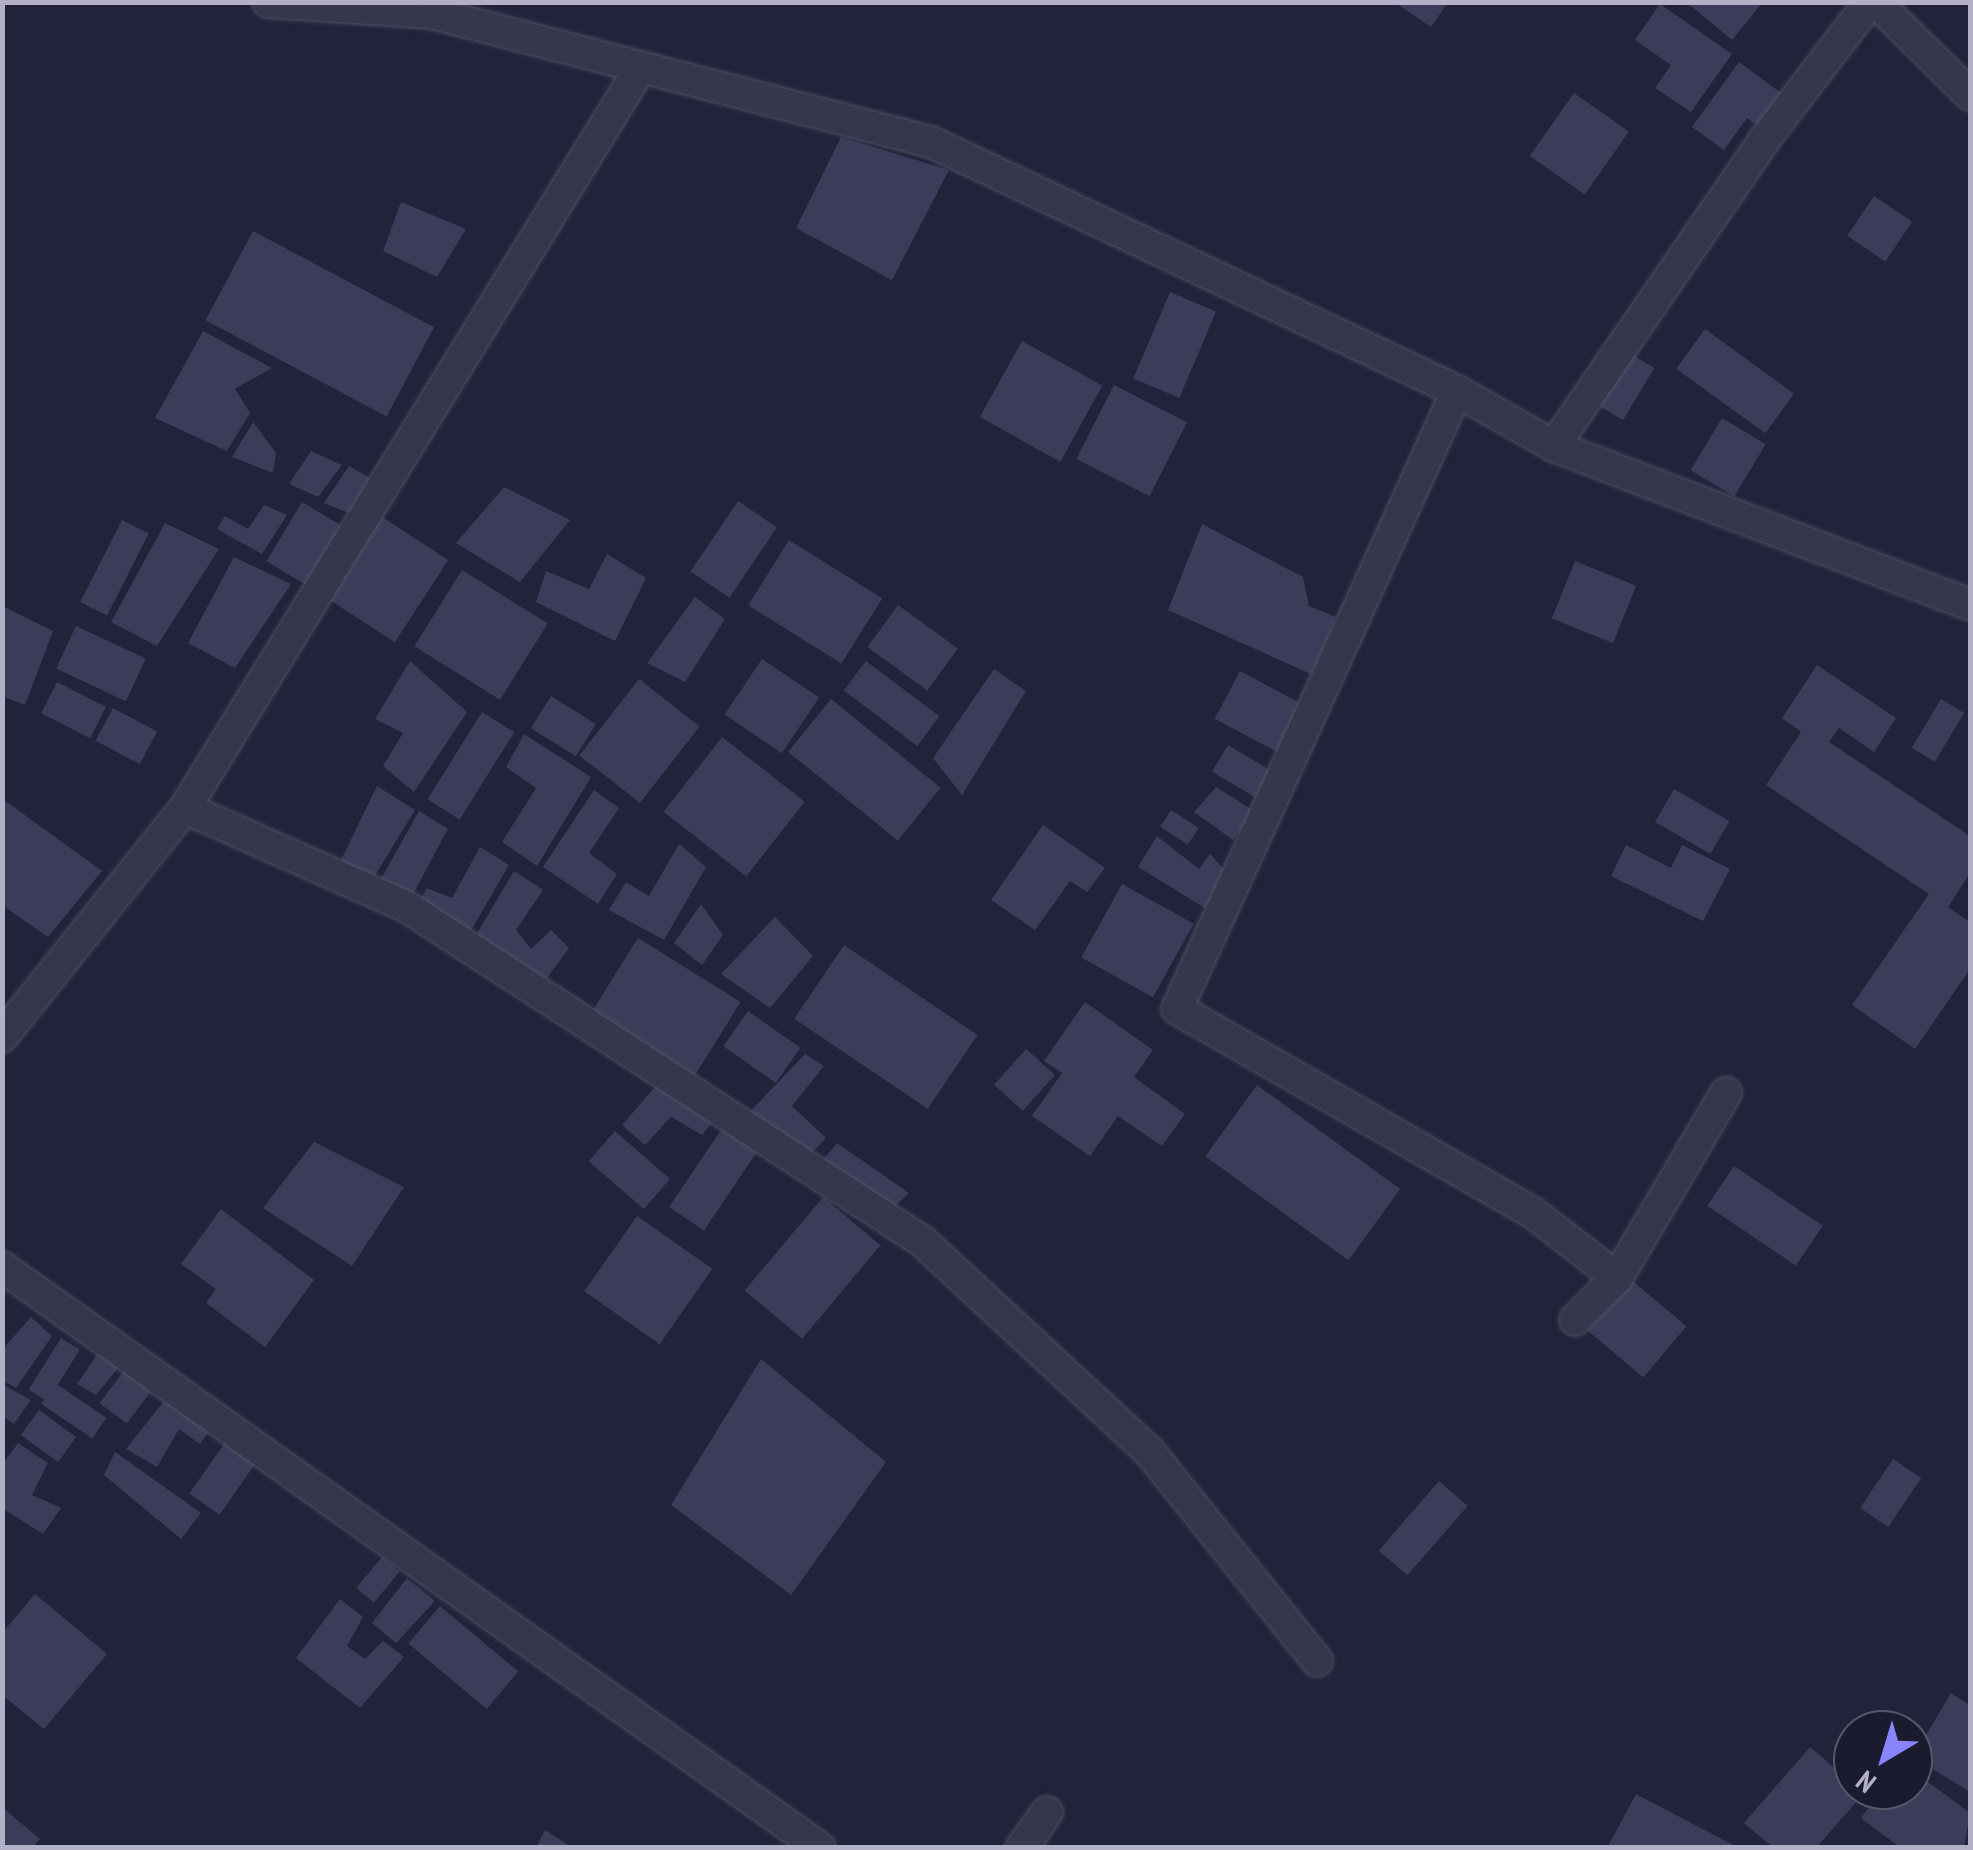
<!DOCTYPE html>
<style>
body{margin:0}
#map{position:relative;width:1973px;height:1850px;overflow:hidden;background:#22223b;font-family:"PT Sans Narrow",sans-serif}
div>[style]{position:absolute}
.building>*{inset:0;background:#3c3c5a;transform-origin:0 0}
.roads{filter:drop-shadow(0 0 2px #4e4e63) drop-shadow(0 0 2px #4e4e63)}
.street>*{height:30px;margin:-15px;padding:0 15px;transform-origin:15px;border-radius:15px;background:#36364c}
span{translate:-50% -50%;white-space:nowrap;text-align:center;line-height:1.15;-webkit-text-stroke:10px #1b1b30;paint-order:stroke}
.frame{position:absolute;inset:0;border:5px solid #b2b1c7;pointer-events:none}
.north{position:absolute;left:1833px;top:1710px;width:100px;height:100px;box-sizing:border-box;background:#1b1b30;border:2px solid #57576c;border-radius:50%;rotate:218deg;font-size:28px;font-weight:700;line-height:40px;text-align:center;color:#b2b1c7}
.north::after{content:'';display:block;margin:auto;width:35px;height:45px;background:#8984fa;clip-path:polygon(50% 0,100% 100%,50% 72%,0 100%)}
</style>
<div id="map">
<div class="building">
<div style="clip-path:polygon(1394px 2px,1448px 2px,1431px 27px)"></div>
<div style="clip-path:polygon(1686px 2px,1763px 2px,1732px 40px)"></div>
<div style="clip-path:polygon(1660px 4px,1732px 54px,1691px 112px,1655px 88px,1671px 65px,1635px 40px)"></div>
<div style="clip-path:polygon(1739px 62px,1791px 100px,1768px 133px,1747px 118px,1724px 150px,1692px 127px)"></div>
<div style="left:1574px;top:93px;width:67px;height:77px;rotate:35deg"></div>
<div style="clip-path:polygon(841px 137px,949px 170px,892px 280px,796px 228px)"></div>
<div style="left:1874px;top:196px;width:46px;height:48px;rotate:34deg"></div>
<div style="clip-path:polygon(401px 202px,466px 229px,437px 277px,383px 251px)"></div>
<div style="left:253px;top:231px;width:205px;height:101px;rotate:28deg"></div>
<div style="left:1170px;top:292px;width:50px;height:94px;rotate:23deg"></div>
<div style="left:1705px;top:329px;width:110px;height:49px;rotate:36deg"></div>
<div style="clip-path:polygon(203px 331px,272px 368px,235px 389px,250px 413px,227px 451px,155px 418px)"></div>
<div style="left:1022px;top:341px;width:92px;height:87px;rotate:29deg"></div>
<div style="left:1626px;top:351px;width:33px;height:61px;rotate:31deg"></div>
<div style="left:1114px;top:385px;width:82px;height:83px;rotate:27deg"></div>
<div style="left:1722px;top:418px;width:51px;height:61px;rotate:31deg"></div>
<div style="clip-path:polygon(253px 422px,276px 453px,273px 473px,232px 457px)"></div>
<div style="clip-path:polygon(311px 451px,342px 465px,318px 497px,289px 484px)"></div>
<div style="clip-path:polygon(349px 466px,374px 480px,351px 514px,324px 503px)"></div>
<div style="clip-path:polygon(504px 487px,570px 520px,520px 582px,456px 543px)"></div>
<div style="left:738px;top:501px;width:47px;height:85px;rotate:34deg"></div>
<div style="left:302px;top:502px;width:50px;height:69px;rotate:31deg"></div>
<div style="clip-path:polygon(264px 505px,287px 515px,262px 554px,217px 529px,225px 516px,248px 529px)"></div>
<div style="left:382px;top:517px;width:79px;height:98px;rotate:33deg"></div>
<div style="left:122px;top:520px;width:30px;height:92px;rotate:27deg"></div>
<div style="clip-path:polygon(165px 523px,219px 549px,157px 646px,111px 622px)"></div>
<div style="clip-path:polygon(1202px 524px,1303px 577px,1309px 606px,1336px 617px,1313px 675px,1168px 610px)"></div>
<div style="left:789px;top:540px;width:110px;height:77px;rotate:32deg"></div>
<div style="clip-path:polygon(607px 554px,646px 578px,615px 641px,536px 602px,546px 571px,589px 589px)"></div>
<div style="clip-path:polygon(234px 557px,291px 584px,235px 668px,188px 643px)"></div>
<div style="left:1575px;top:561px;width:66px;height:62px;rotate:22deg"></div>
<div style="left:462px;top:570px;width:101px;height:90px;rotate:32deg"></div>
<div style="clip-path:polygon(695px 597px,725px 619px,685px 682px,647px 663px)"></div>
<div style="left:898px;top:605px;width:74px;height:52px;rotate:36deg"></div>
<div style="clip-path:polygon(2px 606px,53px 631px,25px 705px,2px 696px)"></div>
<div style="left:76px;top:626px;width:77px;height:47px;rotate:25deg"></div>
<div style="left:762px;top:659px;width:69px;height:67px;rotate:34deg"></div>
<div style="clip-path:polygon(410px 661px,467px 712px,414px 792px,383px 766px,403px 733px,375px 719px)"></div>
<div style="left:866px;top:661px;width:92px;height:37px;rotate:37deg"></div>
<div style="clip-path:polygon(1817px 665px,1896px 718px,1874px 752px,1839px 728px,1829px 742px,1970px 836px,1970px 873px,1948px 907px,1970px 922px,1970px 969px,1915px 1049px,1852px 1005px,1929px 894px,1766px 785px,1801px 732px,1782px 718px)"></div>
<div style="clip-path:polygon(994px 669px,1026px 691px,962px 795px,933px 758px)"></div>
<div style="left:1240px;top:671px;width:76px;height:54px;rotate:28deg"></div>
<div style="left:639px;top:679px;width:77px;height:97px;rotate:38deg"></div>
<div style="left:57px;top:682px;width:55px;height:35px;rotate:27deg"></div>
<div style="left:551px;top:696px;width:53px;height:38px;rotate:32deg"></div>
<div style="left:831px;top:699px;width:141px;height:68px;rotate:39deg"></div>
<div style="left:1941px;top:699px;width:27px;height:57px;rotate:31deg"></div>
<div style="left:113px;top:708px;width:50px;height:37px;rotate:28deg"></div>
<div style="left:482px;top:712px;width:38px;height:103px;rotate:32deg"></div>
<div style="clip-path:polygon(524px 734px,591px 777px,537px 866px,502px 842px,536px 788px,506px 767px)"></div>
<div style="left:722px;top:737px;width:105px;height:95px;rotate:38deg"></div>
<div style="left:1228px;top:745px;width:52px;height:31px;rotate:31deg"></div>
<div style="clip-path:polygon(377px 786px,415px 810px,373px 879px,340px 862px)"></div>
<div style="clip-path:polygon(1216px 787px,1254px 811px,1233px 840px,1194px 812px)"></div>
<div style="left:1674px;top:789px;width:64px;height:38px;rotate:30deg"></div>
<div style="clip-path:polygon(594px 790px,619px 808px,589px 853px,617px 874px,598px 904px,543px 867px)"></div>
<div style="clip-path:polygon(4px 800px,102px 871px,48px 937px,2px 905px)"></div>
<div style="left:1171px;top:810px;width:33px;height:20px;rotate:33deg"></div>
<div style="clip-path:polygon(419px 811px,448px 829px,412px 896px,377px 886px)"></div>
<div style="clip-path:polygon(1043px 825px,1105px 868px,1087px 892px,1070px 881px,1035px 930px,991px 900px)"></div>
<div style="clip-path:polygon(1157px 836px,1199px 869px,1210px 854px,1227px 873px,1205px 908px,1138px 867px)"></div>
<div style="clip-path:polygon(679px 844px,706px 867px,664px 940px,609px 910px,626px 882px,649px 896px)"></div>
<div style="clip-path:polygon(1626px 845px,1671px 868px,1682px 845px,1730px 869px,1703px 921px,1611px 876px)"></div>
<div style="clip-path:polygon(480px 847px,509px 865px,470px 932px,416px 906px,427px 888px,452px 898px)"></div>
<div style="clip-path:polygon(514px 871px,543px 890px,516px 930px,531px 949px,551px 930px,569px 948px,542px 985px,472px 942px)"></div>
<div style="left:1122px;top:884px;width:82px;height:84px;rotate:29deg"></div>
<div style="clip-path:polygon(701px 904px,723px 935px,702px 965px,674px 943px)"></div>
<div style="clip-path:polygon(775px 917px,813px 956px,770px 1008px,721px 974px)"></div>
<div style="left:638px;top:938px;width:121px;height:93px;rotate:32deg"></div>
<div style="left:844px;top:945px;width:161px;height:89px;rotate:34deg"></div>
<div style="clip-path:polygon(1085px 1002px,1153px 1050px,1134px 1077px,1185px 1114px,1162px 1146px,1118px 1116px,1090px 1156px,1032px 1116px,1062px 1073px,1044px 1061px)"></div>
<div style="left:748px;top:1011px;width:64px;height:43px;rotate:35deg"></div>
<div style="left:1026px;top:1049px;width:39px;height:48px;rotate:42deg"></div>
<div style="clip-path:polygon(805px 1054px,824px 1066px,792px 1106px,826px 1138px,806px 1159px,744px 1118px)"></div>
<div style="clip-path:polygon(661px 1080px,716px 1117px,702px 1135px,671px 1117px,645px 1145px,622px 1125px)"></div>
<div style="left:1257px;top:1085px;width:177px;height:88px;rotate:36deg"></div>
<div style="left:725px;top:1124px;width:42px;height:100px;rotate:34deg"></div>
<div style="left:615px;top:1131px;width:73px;height:40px;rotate:41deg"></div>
<div style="clip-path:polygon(314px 1142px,404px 1187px,352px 1266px,263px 1208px)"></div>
<div style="clip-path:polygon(837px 1143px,909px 1193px,890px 1211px,817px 1167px)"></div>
<div style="left:1734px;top:1166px;width:107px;height:48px;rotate:34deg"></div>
<div style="left:823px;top:1197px;width:75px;height:122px;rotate:40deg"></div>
<div style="clip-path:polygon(221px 1209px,314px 1280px,265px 1347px,206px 1303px,216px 1289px,181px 1264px)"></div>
<div style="left:637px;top:1216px;width:92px;height:92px;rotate:35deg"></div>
<div style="left:1629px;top:1278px;width:75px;height:67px;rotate:40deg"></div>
<div style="clip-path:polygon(31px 1317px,52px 1336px,16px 1388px,2px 1380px,2px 1350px)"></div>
<div style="left:61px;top:1338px;width:22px;height:61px;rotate:32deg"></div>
<div style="clip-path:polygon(98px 1353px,119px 1367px,96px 1395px,77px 1384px)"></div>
<div style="clip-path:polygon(761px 1359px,886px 1462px,791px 1595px,671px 1505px)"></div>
<div style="left:129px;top:1364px;width:34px;height:49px;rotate:37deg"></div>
<div style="left:55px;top:1383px;width:62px;height:25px;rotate:34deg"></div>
<div style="clip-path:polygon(2px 1384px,31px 1400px,14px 1424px,2px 1416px)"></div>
<div style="clip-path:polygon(167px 1397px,213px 1425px,200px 1444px,179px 1429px,157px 1467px,126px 1449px)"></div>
<div style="left:39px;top:1410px;width:46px;height:31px;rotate:36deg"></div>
<div style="left:226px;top:1441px;width:37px;height:64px;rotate:35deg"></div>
<div style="clip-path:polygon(18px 1443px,48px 1463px,32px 1495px,61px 1508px,43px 1534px,2px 1508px,2px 1465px)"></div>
<div style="clip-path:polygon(115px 1452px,201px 1513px,181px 1539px,104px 1475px)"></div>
<div style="left:1893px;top:1459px;width:34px;height:59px;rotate:34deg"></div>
<div style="left:1439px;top:1481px;width:38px;height:92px;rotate:41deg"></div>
<div style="left:382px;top:1557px;width:23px;height:40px;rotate:40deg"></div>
<div style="clip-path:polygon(407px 1578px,435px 1601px,396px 1643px,372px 1623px)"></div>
<div style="clip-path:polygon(35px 1594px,107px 1654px,44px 1729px,2px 1695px,2px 1633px)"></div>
<div style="clip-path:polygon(340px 1599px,363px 1617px,347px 1646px,365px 1659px,383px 1641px,404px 1657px,360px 1708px,296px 1658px)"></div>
<div style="left:440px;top:1606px;width:102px;height:49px;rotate:40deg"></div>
<div style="clip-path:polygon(1951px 1693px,1970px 1705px,1970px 1792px,1913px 1757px)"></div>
<div style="clip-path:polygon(1810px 1747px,1864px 1793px,1816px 1848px,1774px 1848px,1744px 1823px)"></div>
<div style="clip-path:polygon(1913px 1771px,1970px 1813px,1964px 1848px,1901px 1848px,1861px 1818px,1882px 1790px,1913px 1790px)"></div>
<div style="clip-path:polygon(1636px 1794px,1739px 1848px,1607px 1848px)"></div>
<div style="clip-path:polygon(2px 1807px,40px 1839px,32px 1848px,2px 1844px)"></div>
<div style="clip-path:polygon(545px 1830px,573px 1848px,536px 1848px)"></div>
</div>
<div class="roads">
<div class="street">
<div style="left:268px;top:2px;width:163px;rotate:3.9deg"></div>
<div style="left:431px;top:13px;width:516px;rotate:14.47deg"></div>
<div style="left:931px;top:142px;width:582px;rotate:25.33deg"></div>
<div style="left:1457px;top:391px;width:112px;rotate:29.6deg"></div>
<div style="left:1554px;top:446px;width:445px;rotate:20.9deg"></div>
<div style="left:1876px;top:2px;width:132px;rotate:44.7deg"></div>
<div style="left:1457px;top:391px;width:678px;rotate:114.37deg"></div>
<div style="left:1177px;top:1009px;width:409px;rotate:29.8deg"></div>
<div style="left:1532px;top:1212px;width:108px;rotate:37.8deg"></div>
<div style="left:1554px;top:446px;width:371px;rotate:-55.5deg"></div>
<div style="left:1764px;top:140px;width:174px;rotate:-52.5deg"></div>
<div style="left:185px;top:808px;width:243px;rotate:24deg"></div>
<div style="left:407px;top:907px;width:614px;rotate:32.97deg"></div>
<div style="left:922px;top:1241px;width:309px;rotate:42.8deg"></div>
<div style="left:1149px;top:1451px;width:269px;rotate:51.3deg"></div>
<div style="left:2px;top:1037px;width:293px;rotate:-51.4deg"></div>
<div style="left:185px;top:808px;width:870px;rotate:-58.39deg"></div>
<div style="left:2px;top:1267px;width:1003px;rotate:35.38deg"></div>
<div style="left:1575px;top:1320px;width:59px;rotate:-45deg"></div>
<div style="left:1617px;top:1278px;width:215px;rotate:-59.5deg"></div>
<div style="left:1021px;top:1848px;width:44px;rotate:-54.2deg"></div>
<div style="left:1047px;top:1812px;width:43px;rotate:123.7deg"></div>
</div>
</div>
<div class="frame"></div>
<div class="north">N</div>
</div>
